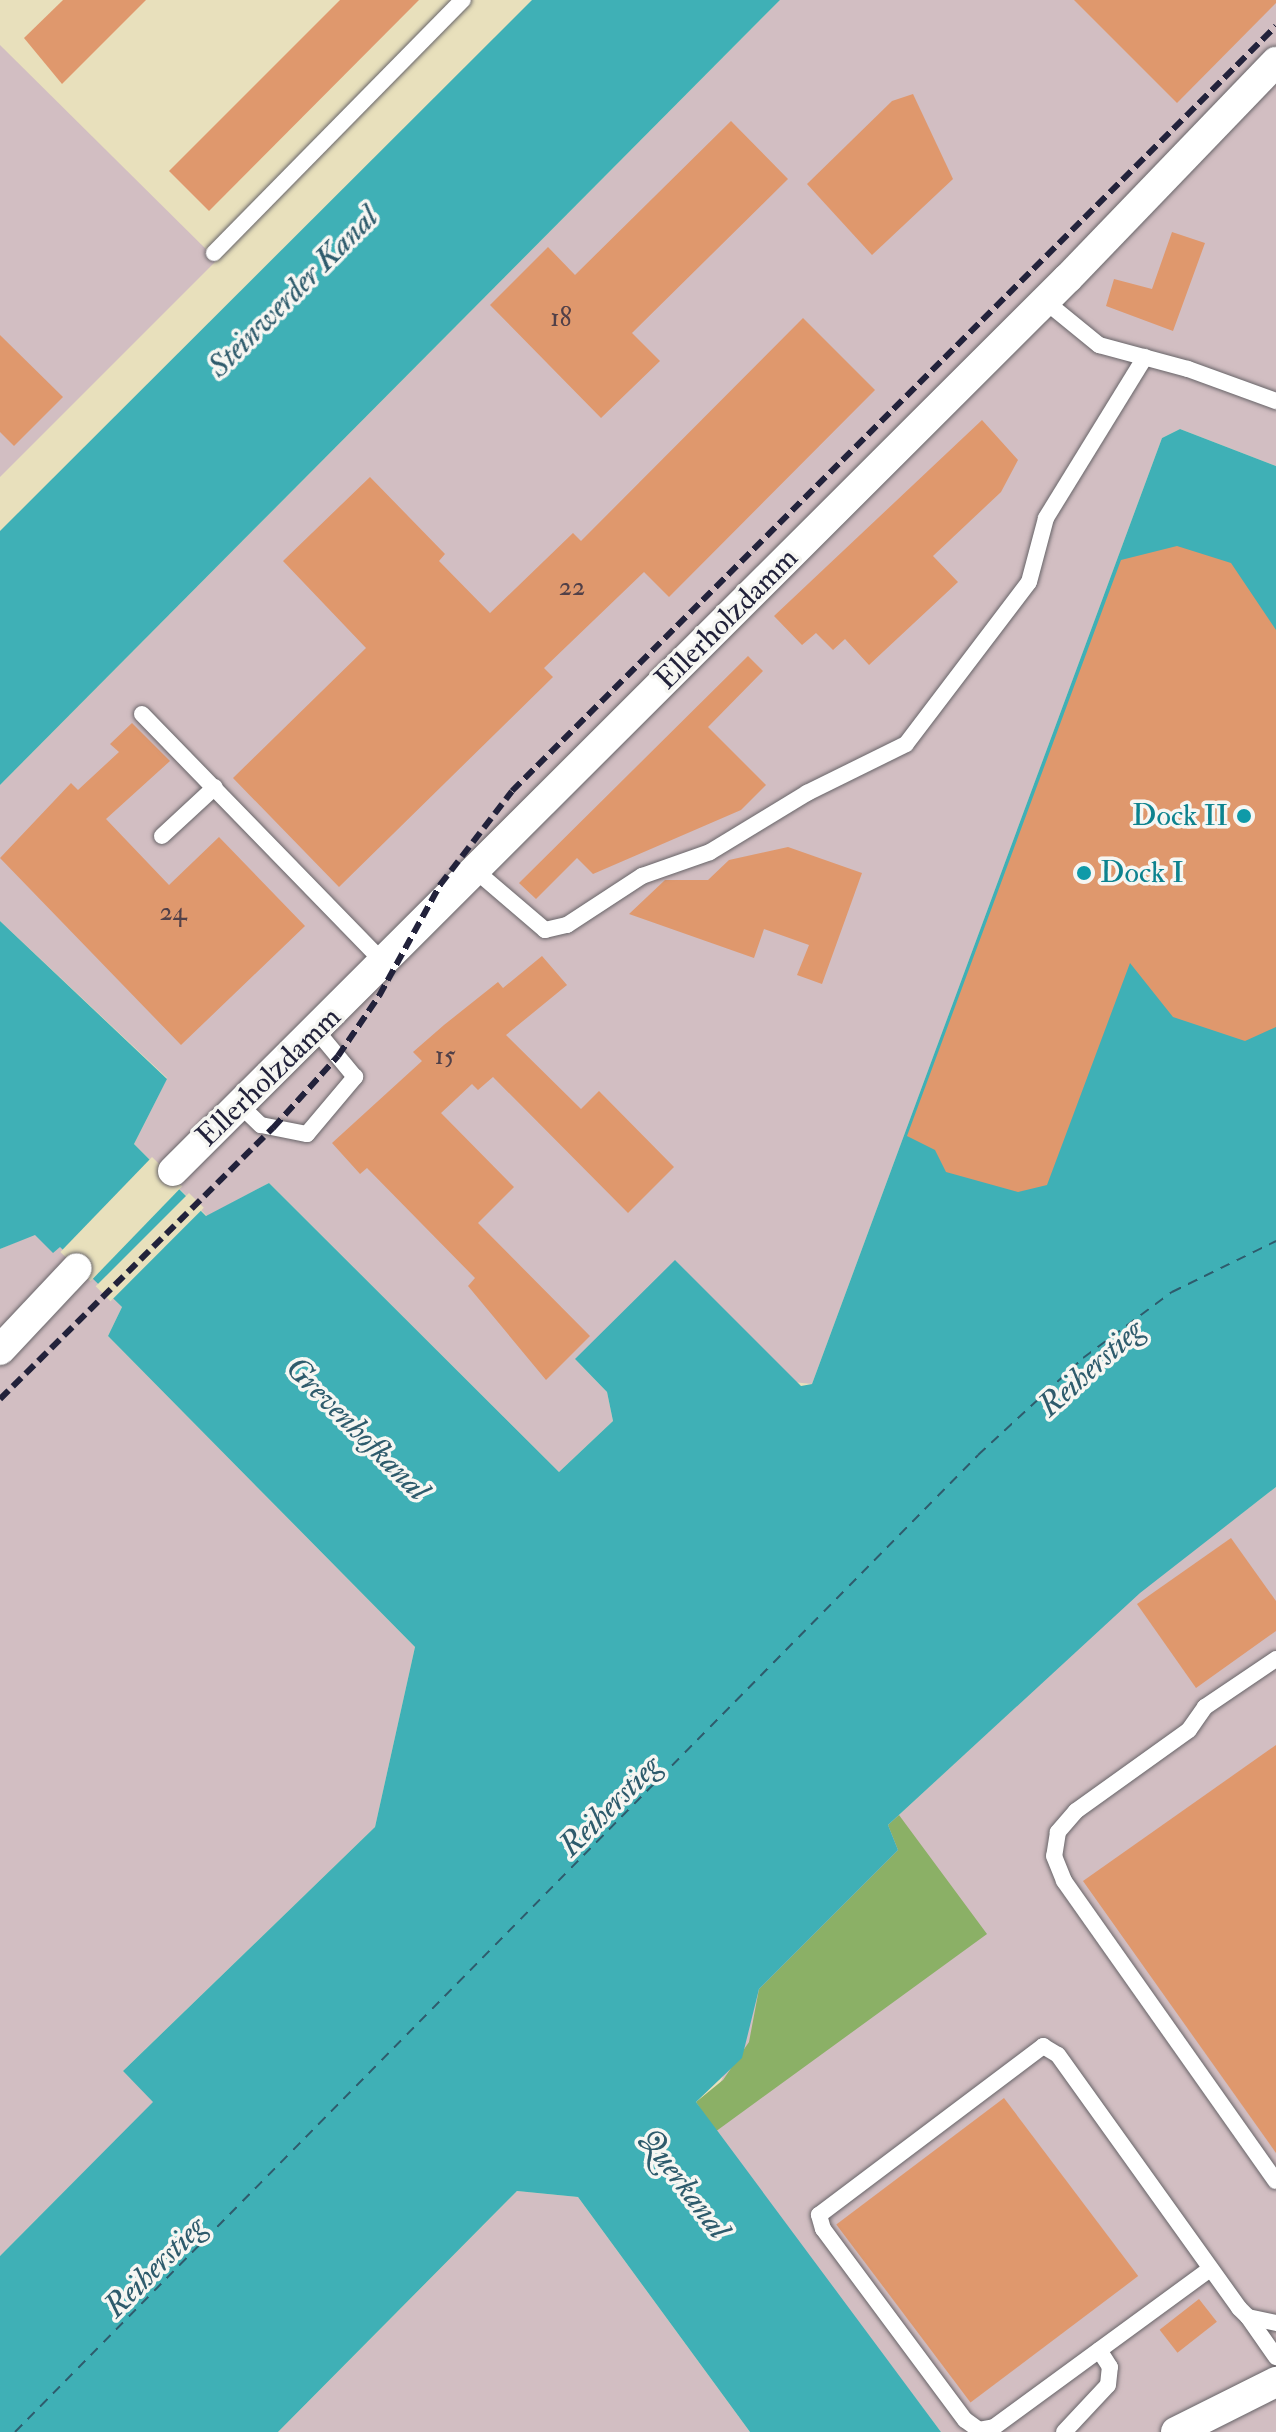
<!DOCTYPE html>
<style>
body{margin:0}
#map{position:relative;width:1276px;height:2432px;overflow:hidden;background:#e8e0bc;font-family:"IM FELL Double Pica",serif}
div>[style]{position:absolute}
.industrial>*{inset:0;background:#d2bec2}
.forest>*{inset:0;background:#8bb066}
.water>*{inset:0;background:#3fb0b6}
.pier>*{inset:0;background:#e8e0bc;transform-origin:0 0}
.ferry>*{height:2px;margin-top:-1px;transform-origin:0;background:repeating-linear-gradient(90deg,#2e5b6c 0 10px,transparent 0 18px)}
.building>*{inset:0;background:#df986d;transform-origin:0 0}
.roads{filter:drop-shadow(0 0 2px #676468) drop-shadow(0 0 2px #676468)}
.service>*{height:16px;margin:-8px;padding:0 8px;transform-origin:8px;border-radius:8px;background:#fff}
.minor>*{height:30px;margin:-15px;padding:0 15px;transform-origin:15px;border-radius:15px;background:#fff}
.rail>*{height:6px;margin-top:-3px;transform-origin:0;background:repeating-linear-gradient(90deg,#22223b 0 12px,transparent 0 18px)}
.dots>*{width:22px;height:22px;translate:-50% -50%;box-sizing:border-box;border:4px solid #f6f6f2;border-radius:50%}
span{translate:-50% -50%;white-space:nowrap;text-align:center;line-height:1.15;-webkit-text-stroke:7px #f6f6f2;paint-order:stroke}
.number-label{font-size:26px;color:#514048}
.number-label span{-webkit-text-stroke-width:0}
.street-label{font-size:30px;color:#22223b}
.culture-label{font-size:30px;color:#0d838f}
.right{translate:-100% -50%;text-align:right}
.left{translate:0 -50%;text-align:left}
.water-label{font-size:32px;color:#2e5b6c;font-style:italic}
</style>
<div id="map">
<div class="industrial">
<div style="clip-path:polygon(780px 0,1276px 0,1276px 466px,1180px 429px,1162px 438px,812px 1384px,575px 1359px,607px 1392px,613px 1421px,559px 1472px,269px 1183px,207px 1216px,134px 1144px,167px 1078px,0 921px,0 785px)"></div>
<div style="clip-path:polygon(0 45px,217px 260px,0 477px)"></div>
<div style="clip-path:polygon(35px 1234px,60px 1246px,122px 1307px,108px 1336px,415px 1647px,375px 1827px,123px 2071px,154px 2102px,0 2256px,0 1249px)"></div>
<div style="clip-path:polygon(1276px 1487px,1276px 2432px,941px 2432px,705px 2120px,759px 1989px,888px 1825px,1140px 1592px)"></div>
<div style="clip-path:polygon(517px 2191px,578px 2197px,750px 2432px,278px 2432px)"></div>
</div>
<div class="forest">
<div style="clip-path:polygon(899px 1815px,987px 1934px,715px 2132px,696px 2102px,723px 2080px,749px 2042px,759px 1989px,898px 1850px,888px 1825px)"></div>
</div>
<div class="water">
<div style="clip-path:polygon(532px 0,780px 0,0 785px,0 531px)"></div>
<div style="clip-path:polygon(1180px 429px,1276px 466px,1276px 1487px,1140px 1593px,888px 1825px,898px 1850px,759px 1989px,742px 2058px,696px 2102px,941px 2432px,750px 2432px,578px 2197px,517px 2191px,278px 2432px,0 2432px,0 2256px,153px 2102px,123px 2071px,375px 1827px,415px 1647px,108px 1336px,122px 1307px,60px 1247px,53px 1253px,35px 1235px,0 1249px,0 921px,167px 1079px,134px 1144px,206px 1216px,269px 1183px,559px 1472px,613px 1421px,607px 1392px,575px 1359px,675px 1260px,801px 1386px,812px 1384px,1162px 438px)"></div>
</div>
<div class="pier">
<div style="left:152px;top:1157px;width:42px;height:132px;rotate:44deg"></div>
<div style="left:189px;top:1193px;width:21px;height:132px;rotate:45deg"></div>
</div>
<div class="ferry">
<div style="left:15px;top:2432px;width:1372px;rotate:-45.41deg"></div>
<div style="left:978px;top:1455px;width:143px;rotate:-42.7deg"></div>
<div style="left:1083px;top:1358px;width:111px;rotate:-36.6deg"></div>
<div style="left:1172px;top:1292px;width:116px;rotate:-26.1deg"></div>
</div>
<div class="building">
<div style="clip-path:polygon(63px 0,146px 0,62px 84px,24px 38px)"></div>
<div style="clip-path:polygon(340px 0,419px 0,209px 211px,169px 171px)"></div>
<div style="clip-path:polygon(1074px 0,1276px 0,1276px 3px,1177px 103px)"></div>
<div style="clip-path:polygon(913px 94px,953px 179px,872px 255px,807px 184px,892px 101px)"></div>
<div style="clip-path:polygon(731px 121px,788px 179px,632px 333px,660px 361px,601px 418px,490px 305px,548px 247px,575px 275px)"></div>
<div style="clip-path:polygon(1172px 232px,1205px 243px,1173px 331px,1106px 306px,1114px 279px,1152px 289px)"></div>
<div style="clip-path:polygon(803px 318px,875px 390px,669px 597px,644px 572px,544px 668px,553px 677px,339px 887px,233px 778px,366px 648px,283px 561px,370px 477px,445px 554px,439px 561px,490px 613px,573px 533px,581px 541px)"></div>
<div style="clip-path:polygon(0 335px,63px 397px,14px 446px,0 432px)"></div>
<div style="clip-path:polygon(982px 420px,1018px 460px,1001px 492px,933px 556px,958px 582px,869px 665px,845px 639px,833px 650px,816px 633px,802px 645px,774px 616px)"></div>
<div style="clip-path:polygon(1177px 546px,1231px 563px,1276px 630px,1276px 1027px,1245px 1041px,1173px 1017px,1130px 963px,1047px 1185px,1018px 1192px,946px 1172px,935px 1150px,907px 1136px,1121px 560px)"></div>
<div style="clip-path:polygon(748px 656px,763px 671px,708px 727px,766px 785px,741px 810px,593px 874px,577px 858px,536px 899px,519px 883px)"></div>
<div style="clip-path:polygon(132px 723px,170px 761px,106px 819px,169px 885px,219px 837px,305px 926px,181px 1045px,0 858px,71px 783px,78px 790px,119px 752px,110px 744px)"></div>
<div style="clip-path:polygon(788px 847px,862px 873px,822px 984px,797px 975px,809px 945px,764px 929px,754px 958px,629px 914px,665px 880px,708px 880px,729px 860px)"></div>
<div style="clip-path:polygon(542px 956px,567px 985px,506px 1035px,581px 1109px,599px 1091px,674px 1167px,628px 1213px,493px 1077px,478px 1090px,472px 1084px,441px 1113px,514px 1187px,478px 1223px,590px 1336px,546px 1380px,468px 1286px,475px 1278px,367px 1168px,360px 1174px,332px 1143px,422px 1061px,413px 1052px,444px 1025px,498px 982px,503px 988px)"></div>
<div style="clip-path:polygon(1231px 1538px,1276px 1601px,1276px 1631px,1196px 1688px,1137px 1604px)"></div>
<div style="clip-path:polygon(1276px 1745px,1276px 2153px,1083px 1881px)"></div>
<div style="left:1004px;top:2098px;width:223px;height:210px;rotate:53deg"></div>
<div style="left:1199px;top:2299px;width:29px;height:50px;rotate:52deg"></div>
</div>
<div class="roads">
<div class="service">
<div style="left:214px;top:253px;width:355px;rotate:-45.5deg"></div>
<div style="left:1045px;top:301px;width:70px;rotate:39.2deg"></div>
<div style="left:1099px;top:345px;width:92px;rotate:15.1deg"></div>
<div style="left:1188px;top:369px;width:94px;rotate:20deg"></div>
<div style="left:142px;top:714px;width:347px;rotate:45.8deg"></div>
<div style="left:162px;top:836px;width:72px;rotate:-42.8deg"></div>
<div style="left:476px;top:871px;width:91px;rotate:40.5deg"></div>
<div style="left:545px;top:930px;width:23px;rotate:-13deg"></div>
<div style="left:567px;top:925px;width:90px;rotate:-33.2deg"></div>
<div style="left:642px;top:876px;width:72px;rotate:-19.4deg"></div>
<div style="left:710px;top:852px;width:114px;rotate:-31.3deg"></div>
<div style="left:807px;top:793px;width:110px;rotate:-26.3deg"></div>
<div style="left:906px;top:744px;width:203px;rotate:-52.8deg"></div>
<div style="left:1029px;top:582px;width:66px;rotate:-75.1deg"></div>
<div style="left:1046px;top:518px;width:189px;rotate:-58.4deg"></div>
<div style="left:240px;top:1105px;width:29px;rotate:44deg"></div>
<div style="left:261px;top:1125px;width:47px;rotate:11.1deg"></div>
<div style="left:307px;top:1134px;width:75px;rotate:-49.9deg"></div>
<div style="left:355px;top:1077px;width:61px;rotate:-129.7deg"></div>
<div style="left:1276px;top:1659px;width:86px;rotate:145.9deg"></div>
<div style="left:1205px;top:1707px;width:28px;rotate:125deg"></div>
<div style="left:1189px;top:1730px;width:139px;rotate:144.4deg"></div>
<div style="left:1076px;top:1811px;width:28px;rotate:131deg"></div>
<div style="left:1058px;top:1832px;width:24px;rotate:99deg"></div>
<div style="left:1054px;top:1856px;width:27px;rotate:68deg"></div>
<div style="left:1064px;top:1881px;width:367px;rotate:54.8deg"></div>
<div style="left:1210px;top:2269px;width:268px;rotate:143.8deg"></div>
<div style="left:994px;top:2427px;width:15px;rotate:169deg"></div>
<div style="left:979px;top:2430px;width:17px;rotate:-144deg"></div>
<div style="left:965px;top:2420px;width:238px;rotate:-126.6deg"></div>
<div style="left:823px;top:2229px;width:15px;rotate:-106deg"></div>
<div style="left:819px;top:2215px;width:281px;rotate:-37deg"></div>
<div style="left:1043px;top:2046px;width:17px;rotate:31deg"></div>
<div style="left:1058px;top:2055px;width:311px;rotate:54.4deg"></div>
<div style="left:1239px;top:2308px;width:13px;rotate:45deg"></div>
<div style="left:1248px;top:2317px;width:29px;rotate:12deg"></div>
<div style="left:1248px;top:2317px;width:49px;rotate:55deg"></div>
<div style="left:1064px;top:2432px;width:64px;rotate:-46.9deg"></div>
<div style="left:1108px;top:2385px;width:18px;rotate:-84deg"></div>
<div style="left:1110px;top:2367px;width:20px;rotate:-123deg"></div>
</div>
<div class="minor">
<div style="left:173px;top:1171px;width:1264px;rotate:-44.94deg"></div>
<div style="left:1068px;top:278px;width:300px;rotate:-46.1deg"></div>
<div style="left:0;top:1350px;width:112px;rotate:-46.8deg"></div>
<div style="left:1176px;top:2432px;width:112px;rotate:-26.6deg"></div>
</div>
</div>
<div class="rail">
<div style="left:0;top:1399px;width:385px;rotate:-44.8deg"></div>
<div style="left:273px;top:1128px;width:97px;rotate:-47.9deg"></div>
<div style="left:338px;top:1056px;width:73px;rotate:-55.7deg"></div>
<div style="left:379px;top:996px;width:127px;rotate:-61.2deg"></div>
<div style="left:440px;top:885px;width:118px;rotate:-52.5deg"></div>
<div style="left:512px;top:791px;width:1081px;rotate:-45.04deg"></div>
</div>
<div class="dots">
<div style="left:1244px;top:816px;background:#0f9aa8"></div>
<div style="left:1084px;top:873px;background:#0f9aa8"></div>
</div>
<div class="number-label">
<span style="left:561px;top:319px">18</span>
<span style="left:572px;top:588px">22</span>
<span style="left:173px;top:913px">24</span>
<span style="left:445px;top:1057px">15</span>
</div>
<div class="street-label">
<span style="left:727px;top:619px;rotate:-45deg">Ellerholzdamm</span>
<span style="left:269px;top:1077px;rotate:-44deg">Ellerholzdamm</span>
</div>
<div class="culture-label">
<span class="right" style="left:1228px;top:816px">Dock II</span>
<span class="left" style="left:1100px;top:873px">Dock I</span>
</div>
<div class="water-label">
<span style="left:293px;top:292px;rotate:-45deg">Steinwerder Kanal</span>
<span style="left:1091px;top:1368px;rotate:-42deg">Reiherstieg</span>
<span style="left:357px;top:1429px;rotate:45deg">Grevenhofkanal</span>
<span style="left:610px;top:1806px;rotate:-45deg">Reiherstieg</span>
<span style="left:684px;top:2184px;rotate:53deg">Querkanal</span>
<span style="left:155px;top:2267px;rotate:-45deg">Reiherstieg</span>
</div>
</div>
